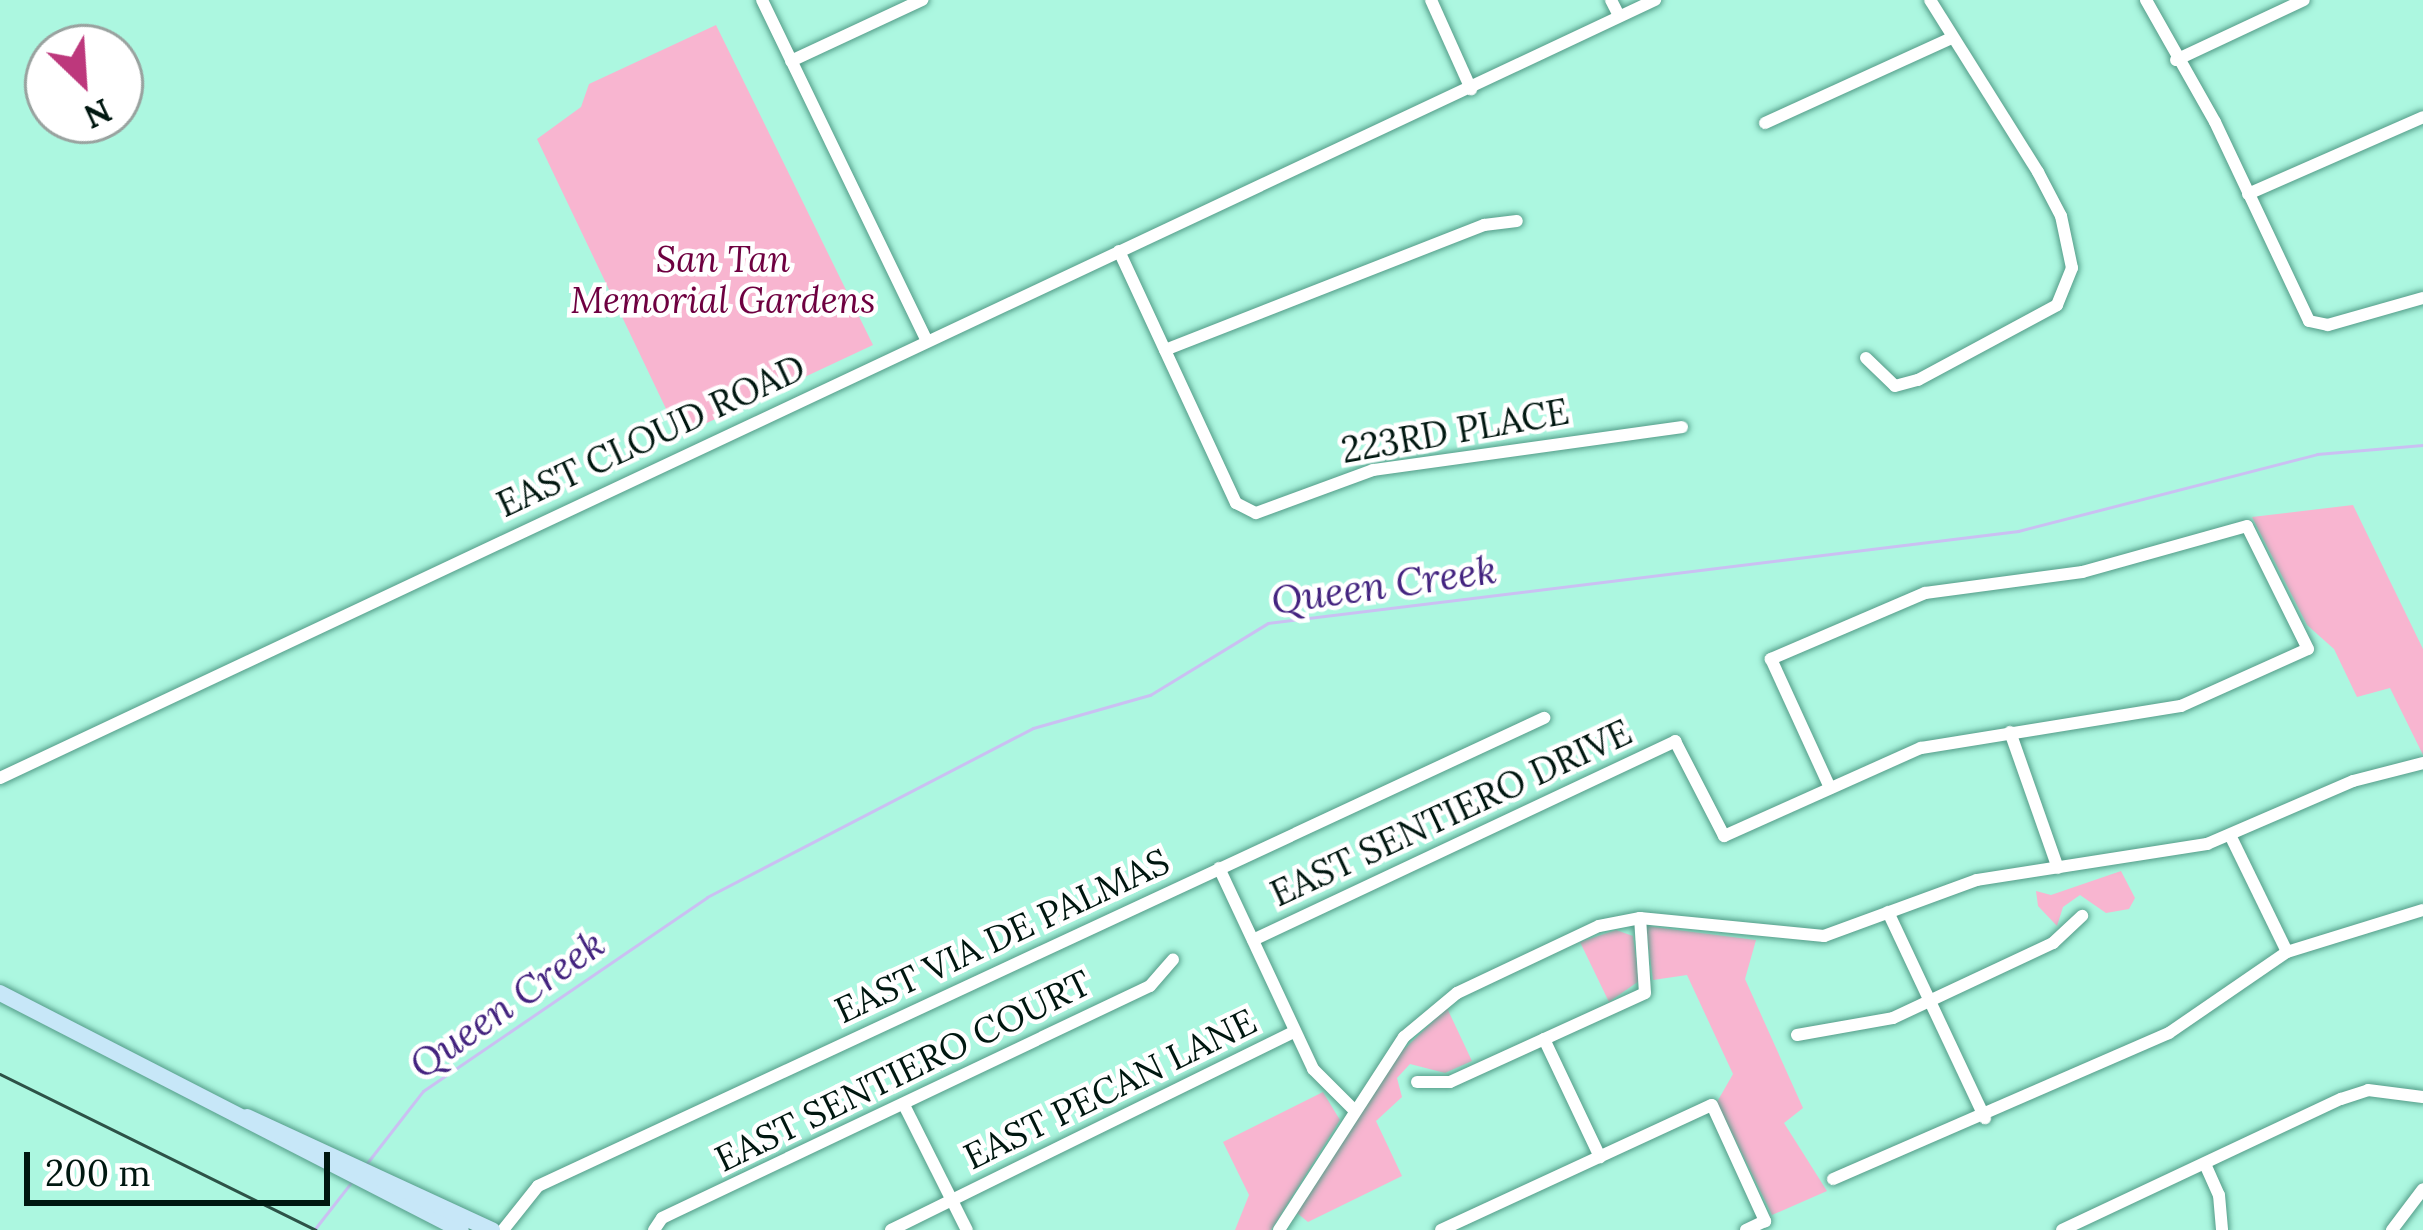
<!DOCTYPE html>
<style>
body{margin:0}
#map{position:relative;width:2423px;height:1230px;overflow:hidden;background:#acf7e0;font-family:Lora,serif}
div>[style]{position:absolute}
.green>*{inset:0;background:#f8b5d0}
.stream>*{height:3px;margin:-1.5px;padding:0 1.5px;transform-origin:1.5px;border-radius:1.5px;background:#cac0f2}
.roads{filter:drop-shadow(0 0 3px #539c88) drop-shadow(0 0 3px #539c88)}
.minor>*{height:12px;margin:-6px;padding:0 6px;transform-origin:6px;border-radius:6px;background:#fff}
.major>*{height:16px;margin:-8px;padding:0 8px;transform-origin:8px;border-radius:8px;background:#c7e7f8}
.rail>*{height:3px;margin:-1.5px;padding:0 1.5px;transform-origin:1.5px;border-radius:1.5px;background:#2d5247}
span{translate:-50% -50%;white-space:nowrap;text-align:center;line-height:1.15;-webkit-text-stroke:9px #fff;paint-order:stroke}
.park-label{font-size:36px;color:#6e0040;font-style:italic}
.street-label{font-size:36px;color:#001710}
.water-label{font-size:39px;color:#43237f;font-style:italic}
.north{position:absolute;left:24px;top:24px;width:120px;height:120px;box-sizing:border-box;background:#fff;border:3px solid #99a29f;border-radius:50%;rotate:155deg;font-size:33px;font-weight:700;line-height:48px;text-align:center;color:#001710}
.north::after{content:'';display:block;margin:auto;width:42px;height:54px;background:#bd387c;clip-path:polygon(50% 0,100% 100%,50% 72%,0 100%)}
.scale{position:absolute;left:24px;top:1152px;width:306px;height:54px;box-sizing:border-box;border:6px solid #001710;border-top:0;padding-left:15px;font-size:36px;line-height:42px;white-space:nowrap;color:#001710;-webkit-text-stroke:9px #fff;paint-order:stroke}
</style>
<div id="map">
<div class="green">
<div style="clip-path:polygon(716px 25px,873px 345px,679px 436px,537px 139px,581px 107px,589px 84px)"></div>
<div style="clip-path:polygon(2353px 505px,2423px 649px,2423px 755px,2390px 688px,2357px 697px,2334px 649px,2307px 625px,2252px 517px)"></div>
<div style="clip-path:polygon(2121px 871px,2135px 898px,2129px 909px,2106px 913px,2080px 895px,2063px 907px,2057px 926px,2038px 906px,2036px 891px,2051px 895px)"></div>
<div style="clip-path:polygon(1646px 926px,1756px 940px,1745px 979px,1803px 1108px,1784px 1123px,1827px 1191px,1772px 1215px,1717px 1102px,1733px 1074px,1687px 975px,1653px 980px)"></div>
<div style="clip-path:polygon(1616px 930px,1633px 936px,1639px 981px,1609px 1002px,1580px 942px)"></div>
<div style="clip-path:polygon(1447px 1008px,1472px 1061px,1445px 1073px,1410px 1064px,1397px 1078px,1402px 1097px,1376px 1121px,1402px 1176px,1308px 1222px,1297px 1213px,1397px 1056px)"></div>
<div style="clip-path:polygon(1323px 1092px,1340px 1120px,1271px 1230px,1235px 1230px,1249px 1195px,1223px 1142px)"></div>
</div>
<div class="stream">
<div style="left:367px;top:1163px;width:91px;rotate:-52.1deg"></div>
<div style="left:423px;top:1091px;width:344px;rotate:-34.3deg"></div>
<div style="left:707px;top:897px;width:367px;rotate:-27.4deg"></div>
<div style="left:1033px;top:728px;width:122px;rotate:-15.8deg"></div>
<div style="left:1150px;top:695px;width:138px;rotate:-31.4deg"></div>
<div style="left:1268px;top:623px;width:756px;rotate:-6.99deg"></div>
<div style="left:2018px;top:531px;width:309px;rotate:-14.4deg"></div>
<div style="left:2317px;top:454px;width:106px;rotate:-4.9deg"></div>
<div style="left:314px;top:1230px;width:63px;rotate:-52deg"></div>
</div>
<div class="roads">
<div class="minor">
<div style="left:762px;top:0;width:377px;rotate:64.2deg"></div>
<div style="left:1431px;top:0;width:98px;rotate:65.8deg"></div>
<div style="left:1611px;top:0;width:18px;rotate:63deg"></div>
<div style="left:2146px;top:0;width:140px;rotate:60.5deg"></div>
<div style="left:2215px;top:122px;width:220px;rotate:64.7deg"></div>
<div style="left:2309px;top:321px;width:19px;rotate:12deg"></div>
<div style="left:2328px;top:325px;width:99px;rotate:-15.9deg"></div>
<div style="left:2176px;top:60px;width:141px;rotate:-25.1deg"></div>
<div style="left:791px;top:61px;width:145px;rotate:-25deg"></div>
<div style="left:1765px;top:123px;width:202px;rotate:-24.5deg"></div>
<div style="left:2248px;top:194px;width:191px;rotate:-23.7deg"></div>
<div style="left:1119px;top:251px;width:278px;rotate:65.1deg"></div>
<div style="left:1236px;top:503px;width:22px;rotate:27deg"></div>
<div style="left:1256px;top:513px;width:125px;rotate:-20.2deg"></div>
<div style="left:1373px;top:470px;width:312px;rotate:-7.9deg"></div>
<div style="left:1165px;top:350px;width:343px;rotate:-21.4deg"></div>
<div style="left:1484px;top:225px;width:33px;rotate:-7deg"></div>
<div style="left:1866px;top:358px;width:40px;rotate:44deg"></div>
<div style="left:1895px;top:386px;width:24px;rotate:-15deg"></div>
<div style="left:1918px;top:380px;width:158px;rotate:-28.3deg"></div>
<div style="left:2057px;top:305px;width:40px;rotate:-68deg"></div>
<div style="left:2072px;top:268px;width:53px;rotate:-101.9deg"></div>
<div style="left:2061px;top:216px;width:50px;rotate:-117.6deg"></div>
<div style="left:2038px;top:172px;width:203px;rotate:-122.1deg"></div>
<div style="left:2010px;top:732px;width:144px;rotate:70.6deg"></div>
<div style="left:0;top:778px;width:1829px;rotate:-25.18deg"></div>
<div style="left:2230px;top:835px;width:130px;rotate:64deg"></div>
<div style="left:1219px;top:868px;width:222px;rotate:64.9deg"></div>
<div style="left:1313px;top:1069px;width:57px;rotate:45deg"></div>
<div style="left:1888px;top:912px;width:228px;rotate:64.8deg"></div>
<div style="left:1253px;top:940px;width:467px;rotate:-25.2deg"></div>
<div style="left:1675px;top:741px;width:107px;rotate:62.7deg"></div>
<div style="left:1724px;top:836px;width:216px;rotate:-24.1deg"></div>
<div style="left:1921px;top:748px;width:263px;rotate:-9.2deg"></div>
<div style="left:2181px;top:706px;width:139px;rotate:-24.2deg"></div>
<div style="left:2308px;top:649px;width:137px;rotate:-116.4deg"></div>
<div style="left:2247px;top:526px;width:171px;rotate:164.4deg"></div>
<div style="left:2082px;top:572px;width:158px;rotate:172.4deg"></div>
<div style="left:1925px;top:593px;width:168px;rotate:156.8deg"></div>
<div style="left:1771px;top:659px;width:142px;rotate:65.4deg"></div>
<div style="left:1797px;top:1035px;width:97px;rotate:-10deg"></div>
<div style="left:1893px;top:1018px;width:177px;rotate:-25.1deg"></div>
<div style="left:2053px;top:943px;width:40px;rotate:-43deg"></div>
<div style="left:1544px;top:1039px;width:131px;rotate:64.6deg"></div>
<div style="left:1417px;top:1082px;width:33px"></div>
<div style="left:1450px;top:1082px;width:214px;rotate:-24.5deg"></div>
<div style="left:1645px;top:993px;width:75px;rotate:-93.8deg"></div>
<div style="left:904px;top:1105px;width:140px;rotate:63.3deg"></div>
<div style="left:2205px;top:1164px;width:34px;rotate:66deg"></div>
<div style="left:2219px;top:1195px;width:35px;rotate:85deg"></div>
<div style="left:1833px;top:1179px;width:366px;rotate:-23.5deg"></div>
<div style="left:2169px;top:1033px;width:143px;rotate:-34.5deg"></div>
<div style="left:2287px;top:952px;width:142px;rotate:-17.2deg"></div>
<div style="left:503px;top:1230px;width:56px;rotate:-51.5deg"></div>
<div style="left:538px;top:1186px;width:1110px;rotate:-24.95deg"></div>
<div style="left:654px;top:1230px;width:14px;rotate:-56deg"></div>
<div style="left:662px;top:1218px;width:540px;rotate:-25.43deg"></div>
<div style="left:1150px;top:986px;width:35px;rotate:-49deg"></div>
<div style="left:891px;top:1230px;width:450px;rotate:-26.2deg"></div>
<div style="left:1279px;top:1230px;width:230px;rotate:-57.1deg"></div>
<div style="left:1404px;top:1037px;width:69px;rotate:-39.7deg"></div>
<div style="left:1457px;top:993px;width:157px;rotate:-25.3deg"></div>
<div style="left:1599px;top:926px;width:42px;rotate:-11deg"></div>
<div style="left:1640px;top:918px;width:185px;rotate:5.6deg"></div>
<div style="left:1824px;top:936px;width:163px;rotate:-20.1deg"></div>
<div style="left:1977px;top:880px;width:233px;rotate:-8.9deg"></div>
<div style="left:2207px;top:844px;width:159px;rotate:-23.3deg"></div>
<div style="left:2353px;top:781px;width:72px;rotate:-14.4deg"></div>
<div style="left:1441px;top:1230px;width:298px;rotate:-24.8deg"></div>
<div style="left:1712px;top:1105px;width:128px;rotate:65.4deg"></div>
<div style="left:1765px;top:1221px;width:21px;rotate:155deg"></div>
<div style="left:2062px;top:1230px;width:308px;rotate:-25.2deg"></div>
<div style="left:2341px;top:1099px;width:28px;rotate:-18deg"></div>
<div style="left:2368px;top:1090px;width:55px;rotate:7.3deg"></div>
<div style="left:2392px;top:1230px;width:51px;rotate:-52.9deg"></div>
</div>
<div class="major">
<div style="left:0;top:993px;width:518px;rotate:27.21deg"></div>
<div style="left:247px;top:1117px;width:270px;rotate:24.8deg"></div>
</div>
</div>
<div class="rail">
<div style="left:0;top:1074px;width:352px;rotate:26.3deg"></div>
</div>
<div class="park-label">
<span style="left:723px;top:280px">San Tan<br>Memorial Gardens</span>
</div>
<div class="street-label">
<span style="left:1455px;top:431px;rotate:-10deg">223RD PLACE</span>
<span style="left:651px;top:436px;rotate:-25deg">EAST CLOUD ROAD</span>
<span style="left:1451px;top:813px;rotate:-25deg">EAST SENTIERO DRIVE</span>
<span style="left:1002px;top:936px;rotate:-25deg">EAST VIA DE PALMAS</span>
<span style="left:903px;top:1071px;rotate:-26deg">EAST SENTIERO COURT</span>
<span style="left:1110px;top:1089px;rotate:-26deg">EAST PECAN LANE</span>
</div>
<div class="water-label">
<span style="left:1384px;top:585px;rotate:-8deg">Queen Creek</span>
<span style="left:507px;top:1004px;rotate:-35deg">Queen Creek</span>
</div>
<div class="north">N</div>
<div class="scale">200 m</div>
</div>
